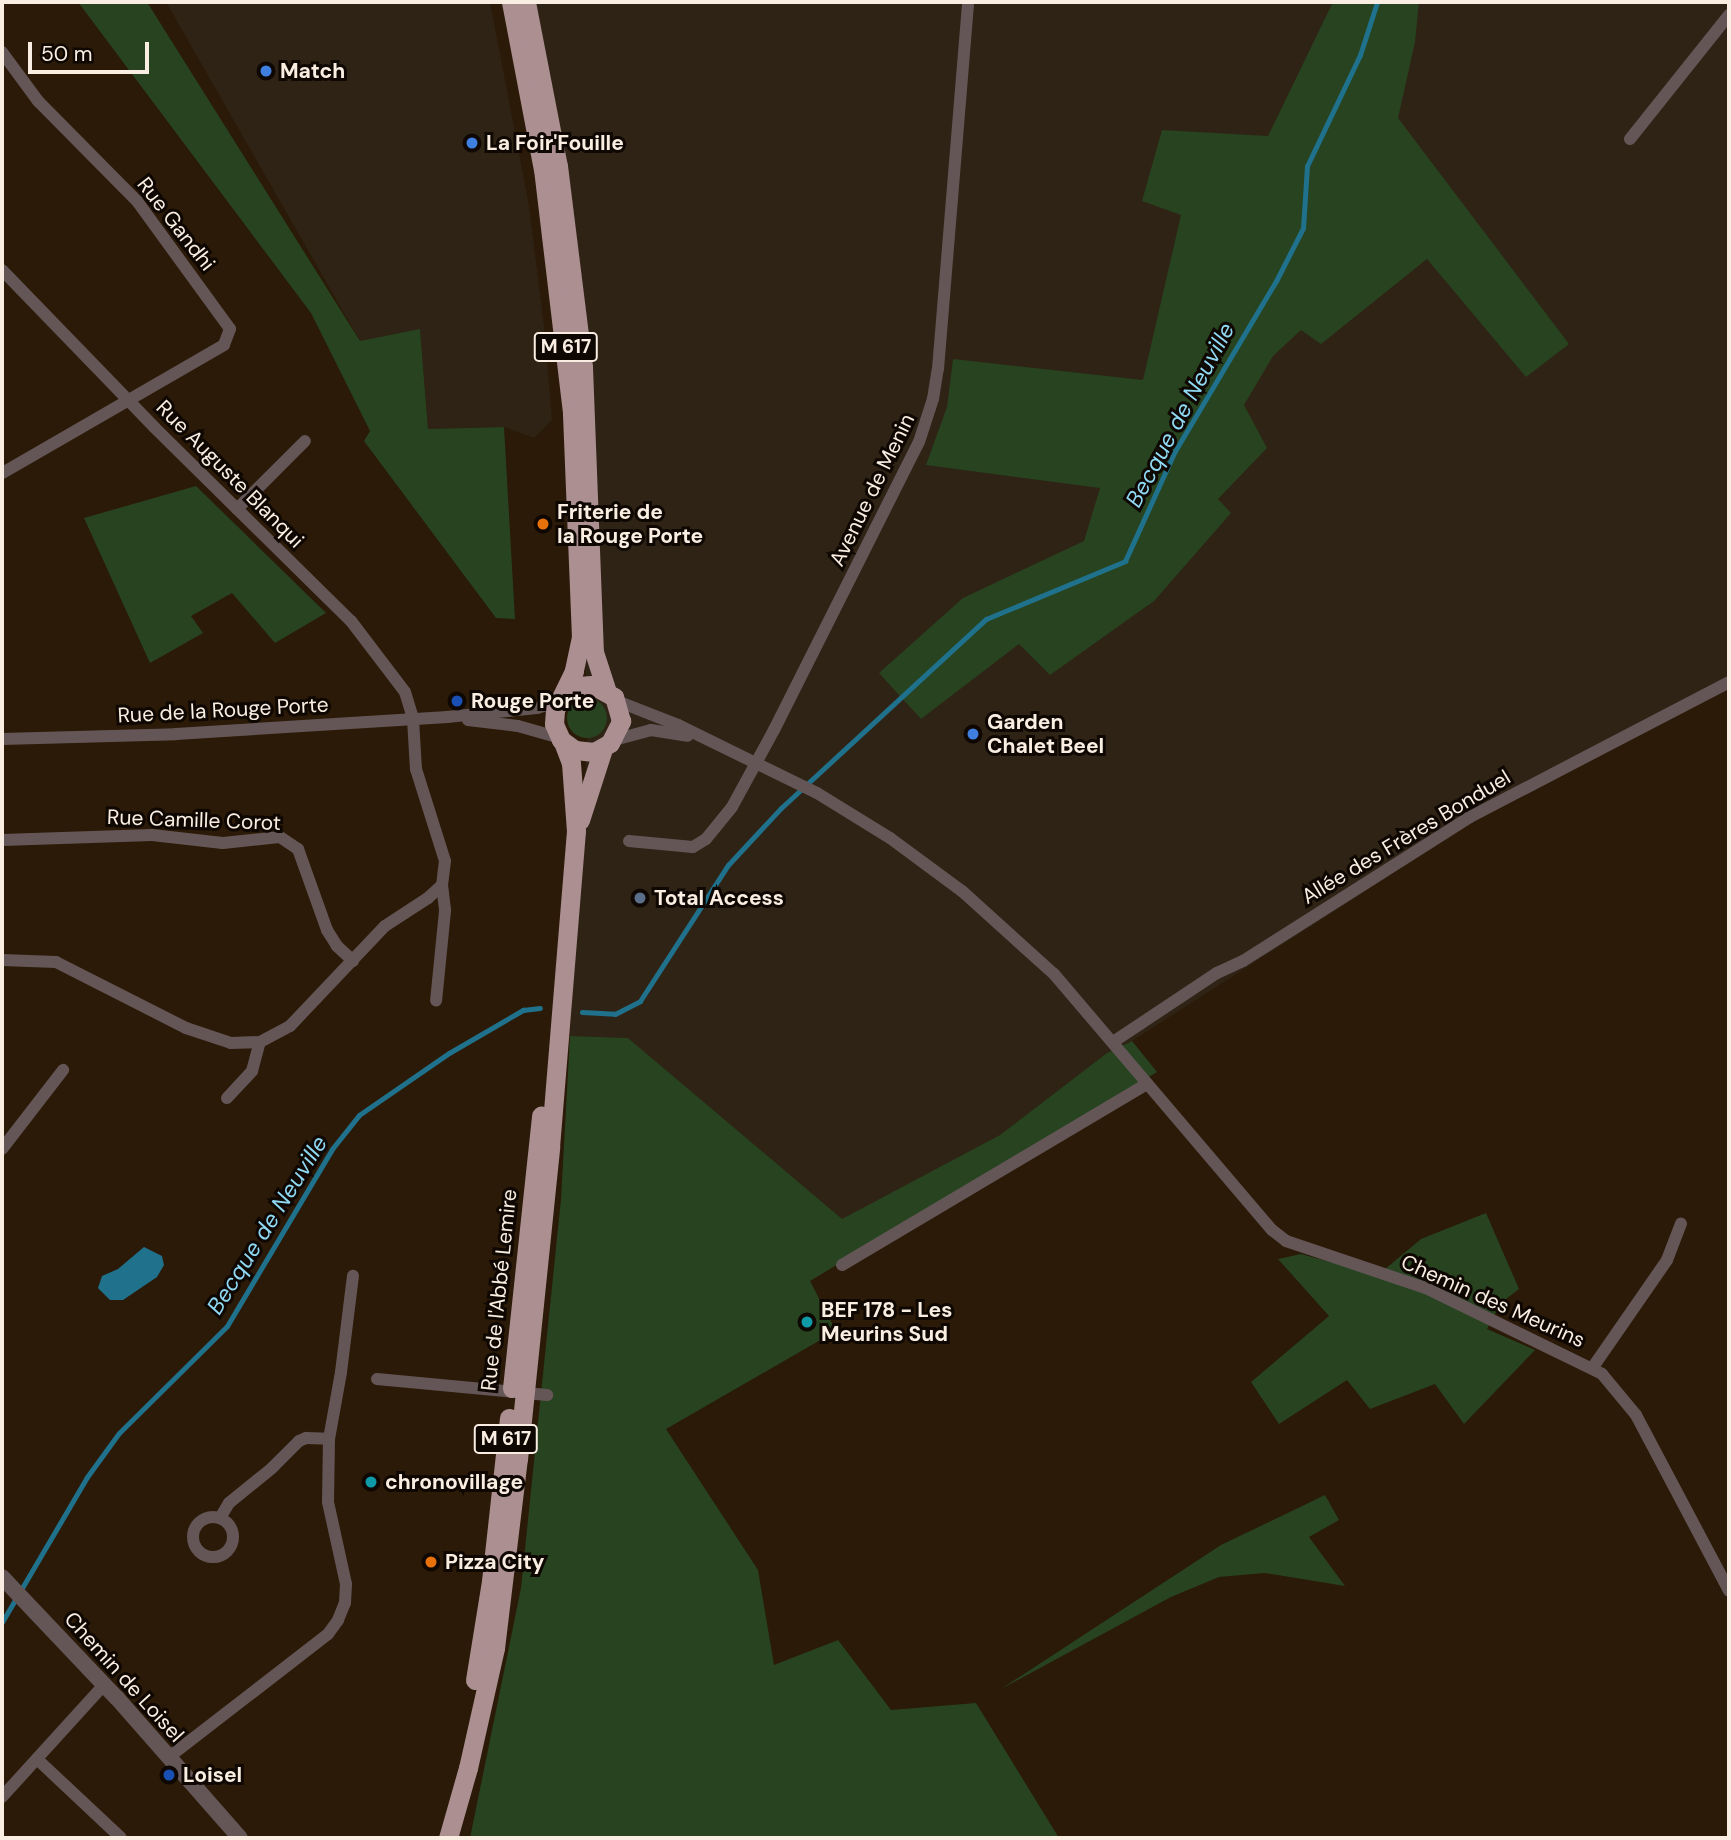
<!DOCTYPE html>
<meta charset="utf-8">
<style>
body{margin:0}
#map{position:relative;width:1731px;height:1840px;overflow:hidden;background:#2b1a07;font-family:"DM Sans",sans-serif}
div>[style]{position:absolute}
.commercial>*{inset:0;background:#2f2315}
.green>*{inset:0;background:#27431f}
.round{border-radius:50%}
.water>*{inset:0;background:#20718c}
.stream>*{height:5px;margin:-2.5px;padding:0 2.5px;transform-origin:2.5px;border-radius:2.5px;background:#20718c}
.minor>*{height:12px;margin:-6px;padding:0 6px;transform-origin:6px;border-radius:6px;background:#645657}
.minor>.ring{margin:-6px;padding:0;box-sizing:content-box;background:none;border:12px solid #645657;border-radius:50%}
.tertiary>*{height:16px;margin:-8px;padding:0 8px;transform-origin:8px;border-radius:8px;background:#645657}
.primary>*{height:19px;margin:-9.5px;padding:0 9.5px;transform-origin:9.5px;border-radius:9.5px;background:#ab8f91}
.dots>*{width:19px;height:19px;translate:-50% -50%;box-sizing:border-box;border:4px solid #0e0702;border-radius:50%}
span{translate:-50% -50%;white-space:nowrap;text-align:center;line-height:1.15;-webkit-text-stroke:6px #0e0702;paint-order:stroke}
.shield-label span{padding:2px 5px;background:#0e0702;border:2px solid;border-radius:5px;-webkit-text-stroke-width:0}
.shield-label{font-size:19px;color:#faeee2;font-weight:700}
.poi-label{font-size:21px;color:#faeee2;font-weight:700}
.left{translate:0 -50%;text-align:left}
.street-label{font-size:21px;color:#faeee2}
.water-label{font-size:23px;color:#90d9f4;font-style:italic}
.frame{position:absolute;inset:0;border:4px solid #faeee2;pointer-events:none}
.scale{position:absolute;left:28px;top:42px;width:121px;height:32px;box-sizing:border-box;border:4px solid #faeee2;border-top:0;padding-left:9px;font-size:21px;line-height:24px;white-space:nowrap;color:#faeee2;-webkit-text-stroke:5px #0e0702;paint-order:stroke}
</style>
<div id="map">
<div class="commercial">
<div style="clip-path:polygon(166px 2px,490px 2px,529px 206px,544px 326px,552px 420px,534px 438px,504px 427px,428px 429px,420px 330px,360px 341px)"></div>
<div style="clip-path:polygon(531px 2px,1729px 2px,1729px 688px,1470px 824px,1132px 1041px,1107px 1053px,1000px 1135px,842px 1220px,628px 1038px,570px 1036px,588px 723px,561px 161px)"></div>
</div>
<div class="green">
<div style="clip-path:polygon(78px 2px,147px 2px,360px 341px,420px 329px,428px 429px,504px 427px,515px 619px,496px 618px,364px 441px,370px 431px,311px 313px)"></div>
<div style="clip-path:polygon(1333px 2px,1419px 2px,1415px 42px,1398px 118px,1569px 344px,1526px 377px,1427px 259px,1321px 344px,1301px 330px,1273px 356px,1244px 405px,1267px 448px,1218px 499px,1231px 513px,1154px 601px,1050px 675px,1019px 644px,921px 719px,879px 673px,963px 598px,1084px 541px,1100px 488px,926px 465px,947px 407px,953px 359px,1143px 380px,1181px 215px,1142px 201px,1162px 130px,1268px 136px)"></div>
<div style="clip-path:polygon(196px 486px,326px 613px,275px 643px,232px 593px,191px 616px,203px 633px,150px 663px,84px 518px)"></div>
<div class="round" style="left:567px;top:698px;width:40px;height:40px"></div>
<div style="clip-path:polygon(570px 1036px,628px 1038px,842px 1219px,1000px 1135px,1107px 1053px,1132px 1041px,1157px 1072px,810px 1281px,836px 1331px,666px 1429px,758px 1570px,774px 1665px,838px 1640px,891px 1710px,976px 1703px,1059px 1838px,470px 1838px,521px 1588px,561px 1199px)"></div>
<div style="clip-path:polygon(1486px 1213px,1519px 1289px,1501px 1303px,1487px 1329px,1535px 1350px,1464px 1424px,1435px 1384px,1370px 1409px,1347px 1380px,1279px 1424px,1251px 1382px,1329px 1316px,1278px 1259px,1301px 1254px,1378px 1275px,1421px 1239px)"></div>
<div style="clip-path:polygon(1325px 1495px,1339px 1520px,1309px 1537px,1345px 1586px,1265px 1573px,1219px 1577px,1171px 1597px,1001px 1689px,1221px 1545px)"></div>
</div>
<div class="water">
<div style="clip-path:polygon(144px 1247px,162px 1256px,164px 1265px,157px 1277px,123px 1300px,110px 1300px,98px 1288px,102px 1276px,118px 1269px)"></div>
</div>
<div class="stream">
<div style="left:582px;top:1012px;width:33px;rotate:3deg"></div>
<div style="left:615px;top:1014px;width:28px;rotate:-27deg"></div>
<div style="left:640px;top:1001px;width:162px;rotate:-57.1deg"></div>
<div style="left:728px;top:865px;width:78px;rotate:-47.1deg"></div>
<div style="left:781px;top:808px;width:279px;rotate:-42.7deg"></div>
<div style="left:986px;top:619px;width:151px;rotate:-22.6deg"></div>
<div style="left:1125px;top:561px;width:121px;rotate:-65.6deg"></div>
<div style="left:1175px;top:451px;width:198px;rotate:-59.3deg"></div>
<div style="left:1276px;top:281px;width:59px;rotate:-63deg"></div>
<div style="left:1303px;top:228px;width:62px;rotate:-86.3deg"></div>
<div style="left:1307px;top:166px;width:123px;rotate:-64.5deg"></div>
<div style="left:1360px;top:55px;width:56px;rotate:-72.2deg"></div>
<div style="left:2px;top:1622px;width:168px;rotate:-59.6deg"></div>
<div style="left:87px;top:1477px;width:54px;rotate:-54deg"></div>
<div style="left:119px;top:1433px;width:152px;rotate:-44.7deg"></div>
<div style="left:227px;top:1326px;width:206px;rotate:-59.3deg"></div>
<div style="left:332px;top:1149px;width:43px;rotate:-51.5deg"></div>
<div style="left:359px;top:1115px;width:109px;rotate:-34.6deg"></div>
<div style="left:449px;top:1053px;width:86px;rotate:-30.2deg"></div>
<div style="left:523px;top:1010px;width:17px;rotate:-7deg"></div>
</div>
<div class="minor">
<div style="left:2px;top:52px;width:61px;rotate:53.7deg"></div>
<div style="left:38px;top:101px;width:141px;rotate:45.3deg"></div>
<div style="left:137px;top:201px;width:158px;rotate:54deg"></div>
<div style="left:230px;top:329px;width:17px;rotate:111deg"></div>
<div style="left:224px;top:345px;width:256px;rotate:150deg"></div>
<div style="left:1630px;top:139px;width:159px;rotate:-51.4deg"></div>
<div style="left:2px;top:270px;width:219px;rotate:45.9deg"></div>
<div style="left:154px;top:427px;width:276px;rotate:44.6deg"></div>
<div style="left:351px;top:621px;width:89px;rotate:52.7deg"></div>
<div style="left:405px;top:692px;width:28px;rotate:73deg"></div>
<div style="left:413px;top:719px;width:50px;rotate:86.6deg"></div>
<div style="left:416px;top:769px;width:96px;rotate:72.5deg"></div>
<div style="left:445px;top:861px;width:24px;rotate:97deg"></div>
<div style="left:442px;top:885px;width:26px;rotate:83deg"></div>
<div style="left:445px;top:911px;width:90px;rotate:95.7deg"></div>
<div style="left:237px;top:509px;width:96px;rotate:-45deg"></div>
<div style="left:617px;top:701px;width:66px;rotate:21.5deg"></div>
<div style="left:678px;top:725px;width:155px;rotate:26.1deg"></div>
<div style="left:817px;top:793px;width:86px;rotate:31.7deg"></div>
<div style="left:890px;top:838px;width:89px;rotate:36.4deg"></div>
<div style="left:962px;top:891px;width:124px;rotate:42.1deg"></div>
<div style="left:1054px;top:974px;width:336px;rotate:49.6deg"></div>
<div style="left:1272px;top:1230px;width:18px;rotate:38deg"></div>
<div style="left:1286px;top:1241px;width:148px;rotate:18.6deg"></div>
<div style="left:1426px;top:1288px;width:196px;rotate:26deg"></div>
<div style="left:1602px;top:1374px;width:53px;rotate:50.3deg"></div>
<div style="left:1636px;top:1415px;width:199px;rotate:62.1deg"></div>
<div style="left:468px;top:720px;width:50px;rotate:6.8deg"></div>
<div style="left:518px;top:726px;width:44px;rotate:15.9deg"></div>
<div style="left:2px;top:739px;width:174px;rotate:-1.6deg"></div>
<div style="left:176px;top:734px;width:272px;rotate:-3.6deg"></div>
<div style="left:447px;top:717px;width:90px;rotate:-5.7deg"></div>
<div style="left:537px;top:708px;width:22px;rotate:-18deg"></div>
<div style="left:614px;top:740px;width:38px;rotate:-15deg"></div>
<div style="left:651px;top:730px;width:37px;rotate:9deg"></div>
<div style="left:2px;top:840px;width:150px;rotate:-1.9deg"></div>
<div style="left:152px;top:835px;width:71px;rotate:6.4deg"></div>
<div style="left:223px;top:843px;width:57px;rotate:-6deg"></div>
<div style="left:280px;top:837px;width:22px;rotate:34deg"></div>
<div style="left:298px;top:849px;width:86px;rotate:70.3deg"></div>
<div style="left:327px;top:930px;width:19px;rotate:58deg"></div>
<div style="left:337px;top:946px;width:22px;rotate:43deg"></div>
<div style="left:629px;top:841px;width:64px;rotate:5.4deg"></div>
<div style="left:693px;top:847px;width:15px;rotate:-32deg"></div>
<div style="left:706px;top:839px;width:41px;rotate:-50.9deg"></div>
<div style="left:732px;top:807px;width:88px;rotate:-61.4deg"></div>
<div style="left:774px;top:730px;width:322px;rotate:-63.3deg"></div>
<div style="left:919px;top:442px;width:45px;rotate:-72deg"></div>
<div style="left:933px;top:399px;width:30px;rotate:-81deg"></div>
<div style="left:938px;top:369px;width:368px;rotate:-85.3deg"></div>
<div style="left:2px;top:960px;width:54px;rotate:2.1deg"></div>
<div style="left:56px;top:962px;width:146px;rotate:26.9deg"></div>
<div style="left:186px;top:1028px;width:47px;rotate:18.4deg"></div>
<div style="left:231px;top:1043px;width:29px;rotate:-2deg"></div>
<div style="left:1113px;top:1042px;width:125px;rotate:-33.6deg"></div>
<div style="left:1217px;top:973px;width:29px;rotate:-25deg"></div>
<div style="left:1243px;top:961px;width:269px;rotate:-32.4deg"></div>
<div style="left:1470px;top:817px;width:292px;rotate:-27.5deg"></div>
<div style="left:227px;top:1098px;width:37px;rotate:-47deg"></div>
<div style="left:252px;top:1071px;width:30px;rotate:-75deg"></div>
<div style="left:260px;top:1042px;width:34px;rotate:-28deg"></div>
<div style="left:290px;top:1026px;width:138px;rotate:-46.5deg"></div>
<div style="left:385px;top:926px;width:51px;rotate:-33.1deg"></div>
<div style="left:428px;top:898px;width:19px;rotate:-43deg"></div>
<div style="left:2px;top:1149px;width:100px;rotate:-52.3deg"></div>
<div style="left:842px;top:1265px;width:355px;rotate:-30.7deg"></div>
<div style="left:1593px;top:1367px;width:130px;rotate:-55.3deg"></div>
<div style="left:1667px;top:1260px;width:39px;rotate:-69deg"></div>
<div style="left:377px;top:1379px;width:171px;rotate:5.4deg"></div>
<div class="ring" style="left:193px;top:1517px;width:28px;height:28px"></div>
<div style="left:220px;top:1518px;width:17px;rotate:-59deg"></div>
<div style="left:229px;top:1503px;width:55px;rotate:-39.1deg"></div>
<div style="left:272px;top:1468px;width:38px;rotate:-45deg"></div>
<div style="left:299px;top:1441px;width:8px;rotate:-23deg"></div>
<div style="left:306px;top:1438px;width:23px;rotate:2deg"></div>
<div style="left:329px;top:1439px;width:68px;rotate:-79.8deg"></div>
<div style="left:341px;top:1372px;width:97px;rotate:-82.9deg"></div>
<div style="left:169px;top:1757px;width:201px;rotate:-37.7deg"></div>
<div style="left:328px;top:1634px;width:17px;rotate:-54deg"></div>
<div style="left:338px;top:1620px;width:18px;rotate:-68deg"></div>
<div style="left:345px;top:1603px;width:19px;rotate:-87deg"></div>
<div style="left:346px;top:1584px;width:84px;rotate:-102.4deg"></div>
<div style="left:328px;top:1502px;width:63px;rotate:-89.1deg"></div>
<div style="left:37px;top:1759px;width:115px;rotate:43.2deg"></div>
<div style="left:2px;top:1797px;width:153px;rotate:-47.7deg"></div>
</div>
<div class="tertiary">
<div style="left:2px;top:1577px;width:167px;rotate:46.5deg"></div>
<div style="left:117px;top:1698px;width:186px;rotate:48.7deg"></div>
</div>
<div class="primary">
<div style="left:511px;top:2px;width:170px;rotate:79.2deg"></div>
<div style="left:543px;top:169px;width:247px;rotate:83.2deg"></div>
<div style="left:572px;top:414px;width:223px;rotate:87.7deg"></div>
<div style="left:581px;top:637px;width:35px;rotate:102deg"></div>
<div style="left:574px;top:671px;width:43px;rotate:116deg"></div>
<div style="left:555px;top:710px;width:14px;rotate:94deg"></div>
<div style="left:554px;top:724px;width:17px;rotate:66deg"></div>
<div style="left:561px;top:740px;width:17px;rotate:36deg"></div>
<div style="left:575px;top:750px;width:19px;rotate:6deg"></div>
<div style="left:594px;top:752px;width:18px;rotate:-29deg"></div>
<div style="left:610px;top:743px;width:25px;rotate:-63deg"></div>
<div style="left:621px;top:721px;width:25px;rotate:-106deg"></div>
<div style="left:614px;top:697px;width:25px;rotate:-151deg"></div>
<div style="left:592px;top:685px;width:15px;rotate:176deg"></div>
<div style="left:577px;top:686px;width:14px;rotate:150deg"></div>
<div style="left:526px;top:2px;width:167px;rotate:79deg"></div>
<div style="left:558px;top:166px;width:203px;rotate:82.9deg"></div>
<div style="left:583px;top:367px;width:285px;rotate:87.8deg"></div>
<div style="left:594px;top:652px;width:40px;rotate:72deg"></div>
<div style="left:580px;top:820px;width:75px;rotate:-72.1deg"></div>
<div style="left:512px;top:1388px;width:274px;rotate:-83.9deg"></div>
<div style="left:475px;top:1680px;width:100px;rotate:-80.8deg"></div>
<div style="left:491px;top:1581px;width:164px;rotate:-83.7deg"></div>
<div style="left:448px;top:1838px;width:73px;rotate:-74.1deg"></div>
<div style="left:468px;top:1768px;width:123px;rotate:-77.3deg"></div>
<div style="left:495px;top:1648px;width:190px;rotate:-83.1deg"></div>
<div style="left:518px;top:1459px;width:314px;rotate:-84.1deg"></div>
<div style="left:550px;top:1147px;width:317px;rotate:-85.3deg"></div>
<div style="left:576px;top:831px;width:68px;rotate:-94.2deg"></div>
<div style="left:571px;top:763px;width:22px;rotate:-111deg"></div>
</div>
<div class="dots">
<div style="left:266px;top:71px;background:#3f7fe0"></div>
<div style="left:472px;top:143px;background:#3f7fe0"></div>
<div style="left:543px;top:524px;background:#e8710a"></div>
<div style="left:457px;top:701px;background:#1a4fb4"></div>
<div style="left:973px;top:734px;background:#3f7fe0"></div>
<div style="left:640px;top:898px;background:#5c6f8a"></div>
<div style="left:807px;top:1322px;background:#0f9aa8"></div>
<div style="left:371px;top:1482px;background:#0f9aa8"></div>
<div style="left:431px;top:1562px;background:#e8710a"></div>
<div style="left:169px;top:1775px;background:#1a4fb4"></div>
</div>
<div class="shield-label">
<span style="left:566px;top:347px">M 617</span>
<span style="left:506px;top:1439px">M 617</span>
</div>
<div class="poi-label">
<span class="left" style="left:280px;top:71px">Match</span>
<span class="left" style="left:486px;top:143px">La Foir'Fouille</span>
<span class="left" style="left:557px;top:524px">Friterie de<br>la Rouge Porte</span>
<span class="left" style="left:471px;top:701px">Rouge Porte</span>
<span class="left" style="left:987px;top:734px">Garden<br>Chalet Beel</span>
<span class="left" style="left:654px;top:898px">Total Access</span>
<span class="left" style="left:821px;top:1322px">BEF 178 - Les<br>Meurins Sud</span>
<span class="left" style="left:385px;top:1482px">chronovillage</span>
<span class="left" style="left:445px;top:1562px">Pizza City</span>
<span class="left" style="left:183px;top:1775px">Loisel</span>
</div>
<div class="street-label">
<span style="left:176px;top:224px;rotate:52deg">Rue Gandhi</span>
<span style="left:230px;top:474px;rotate:45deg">Rue Auguste Blanqui</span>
<span style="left:872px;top:490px;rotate:-64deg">Avenue de Menin</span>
<span style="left:223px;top:710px;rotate:-3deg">Rue de la Rouge Porte</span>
<span style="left:194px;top:820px;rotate:2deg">Rue Camille Corot</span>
<span style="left:1406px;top:837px;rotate:-31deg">Allée des Frères Bonduel</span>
<span style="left:499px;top:1290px;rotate:-84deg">Rue de l'Abbé Lemire</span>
<span style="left:1493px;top:1301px;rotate:24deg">Chemin des Meurins</span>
<span style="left:124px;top:1677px;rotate:48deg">Chemin de Loisel</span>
</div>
<div class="water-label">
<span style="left:1180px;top:415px;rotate:-62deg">Becque de Neuville</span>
<span style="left:267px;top:1225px;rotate:-58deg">Becque de Neuville</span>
</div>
<div class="frame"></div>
<div class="scale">50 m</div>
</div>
